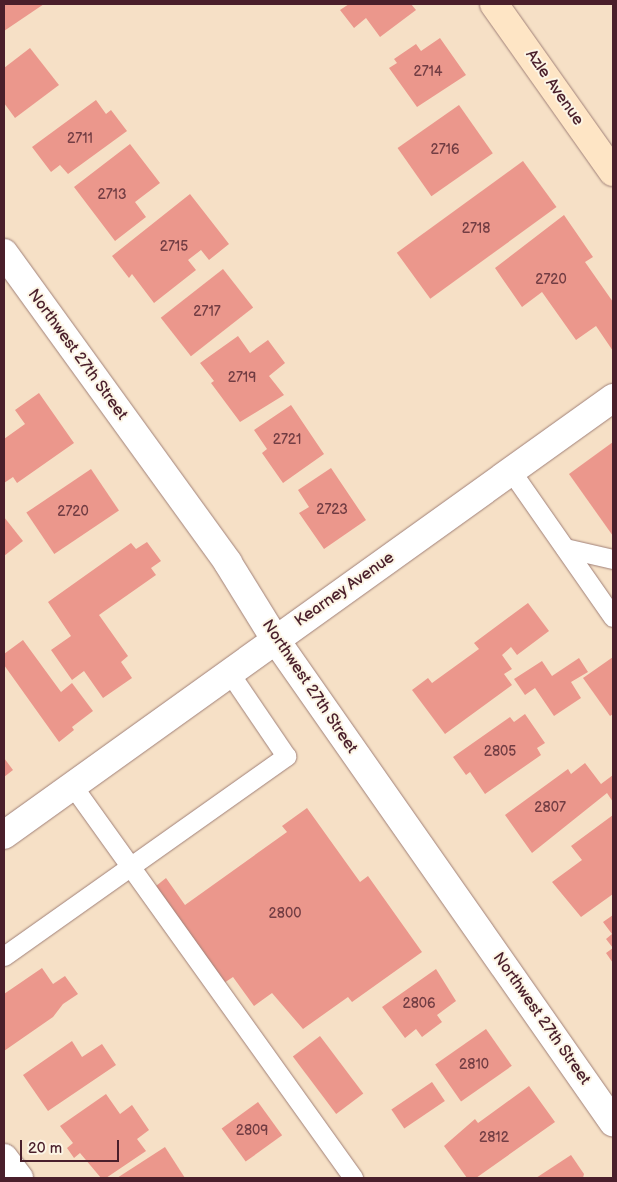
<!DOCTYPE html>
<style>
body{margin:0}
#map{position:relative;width:617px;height:1182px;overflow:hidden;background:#f6e0c6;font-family:"Balsamiq Sans",sans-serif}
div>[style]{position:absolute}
.building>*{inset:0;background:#eb978c;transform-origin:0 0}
.roads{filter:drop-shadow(0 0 1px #a08078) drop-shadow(0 0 1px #a08078)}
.lane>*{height:19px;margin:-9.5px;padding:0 9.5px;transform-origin:9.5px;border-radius:9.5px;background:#fff}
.street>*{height:28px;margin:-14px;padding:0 14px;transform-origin:14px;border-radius:14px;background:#fff}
.secondary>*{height:28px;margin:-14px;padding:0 14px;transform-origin:14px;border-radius:14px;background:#fee5c5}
span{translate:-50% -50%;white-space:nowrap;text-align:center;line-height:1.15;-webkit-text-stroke:4px #fcf5e5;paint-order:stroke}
.number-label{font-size:14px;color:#723d43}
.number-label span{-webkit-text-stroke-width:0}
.street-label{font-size:16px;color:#4a1f2b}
.frame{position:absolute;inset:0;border:5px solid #4a1f2b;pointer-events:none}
.scale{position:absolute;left:20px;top:1140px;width:99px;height:22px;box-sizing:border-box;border:2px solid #4a1f2b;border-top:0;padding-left:6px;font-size:15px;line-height:18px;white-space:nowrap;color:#4a1f2b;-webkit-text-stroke:4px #fcf5e5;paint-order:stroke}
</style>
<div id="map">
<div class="building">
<div style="clip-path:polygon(4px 4px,44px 4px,4px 31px)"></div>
<div style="clip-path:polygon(349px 4px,411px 4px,416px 10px,380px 37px,366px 18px,354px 28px,340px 10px)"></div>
<div style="clip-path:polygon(440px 38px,466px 75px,417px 107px,389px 68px,397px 63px,394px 59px,416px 44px,421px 51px)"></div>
<div style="clip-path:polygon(30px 48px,59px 85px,15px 118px,4px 103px,4px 68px)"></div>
<div style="clip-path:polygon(96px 100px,106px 114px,111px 110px,127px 131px,68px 174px,60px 165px,51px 172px,32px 147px)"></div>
<div style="left:459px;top:105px;width:59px;height:75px;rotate:55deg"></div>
<div style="clip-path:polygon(130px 144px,160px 183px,135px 202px,146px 217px,115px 241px,74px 187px)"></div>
<div style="left:523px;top:161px;width:57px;height:156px;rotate:54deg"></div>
<div style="clip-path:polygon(190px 194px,229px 244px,209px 260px,201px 250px,188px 260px,196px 270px,154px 303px,132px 274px,129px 278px,112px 256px)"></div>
<div style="clip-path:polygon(564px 215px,593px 257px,585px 262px,613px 302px,613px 351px,596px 326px,576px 340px,542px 292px,522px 307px,495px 268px)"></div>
<div style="left:223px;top:269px;width:49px;height:79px;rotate:52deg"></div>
<div style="clip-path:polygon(238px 336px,250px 353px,268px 340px,285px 363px,269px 376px,284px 395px,240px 422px,211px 383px,214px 381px,200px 363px)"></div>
<div style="clip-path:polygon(39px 393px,74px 443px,17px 483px,13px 477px,4px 483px,4px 439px,25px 424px,15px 410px)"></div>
<div style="clip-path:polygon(291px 405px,324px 454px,283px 483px,262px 453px,267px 449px,254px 430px)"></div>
<div style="clip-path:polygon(613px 442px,613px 536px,569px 474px)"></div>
<div style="clip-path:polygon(331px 468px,366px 520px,324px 549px,299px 513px,309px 507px,298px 490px)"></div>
<div style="left:91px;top:469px;width:50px;height:78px;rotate:56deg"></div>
<div style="clip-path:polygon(4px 517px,23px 541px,4px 556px)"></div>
<div style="clip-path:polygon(147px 542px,161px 561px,151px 568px,156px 575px,99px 615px,128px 656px,121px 662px,132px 678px,103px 698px,84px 671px,72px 680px,51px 650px,71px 636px,48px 602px,131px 543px,136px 549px)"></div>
<div style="clip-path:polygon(528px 603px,549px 631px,517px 655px,511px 647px,502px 655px,512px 669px,504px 674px,512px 685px,445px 734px,412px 690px,428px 678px,432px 683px,479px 649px,474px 643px)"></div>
<div style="clip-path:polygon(23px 640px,61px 692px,72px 683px,93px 711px,72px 727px,74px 730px,59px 742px,4px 665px,4px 654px)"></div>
<div style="clip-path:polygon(613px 657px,613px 714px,610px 716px,583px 678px)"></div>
<div style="clip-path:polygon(579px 658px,588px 672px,571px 682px,581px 698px,554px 716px,535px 688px,525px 695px,514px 679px,542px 661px,552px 676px)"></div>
<div style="clip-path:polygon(525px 714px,545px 743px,537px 748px,541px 755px,485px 794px,470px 772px,466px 775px,453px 757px,510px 717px,514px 722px)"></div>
<div style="clip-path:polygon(4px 758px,13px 770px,4px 777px)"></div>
<div style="clip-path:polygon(585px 763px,601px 784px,613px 775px,613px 802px,607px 793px,532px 853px,505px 815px,568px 769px,571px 774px)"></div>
<div style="clip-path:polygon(307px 808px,360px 882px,368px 876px,422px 952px,352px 1002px,348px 997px,303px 1029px,272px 993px,254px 1006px,233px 977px,221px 985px,178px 925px,182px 922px,156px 886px,166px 878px,185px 905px,287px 832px,282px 826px)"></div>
<div style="clip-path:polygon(613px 815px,613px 894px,581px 917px,552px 882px,582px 860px,571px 846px)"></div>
<div style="clip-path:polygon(613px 915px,613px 963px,606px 953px,613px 948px,606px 939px,612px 934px,603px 922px)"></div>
<div style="clip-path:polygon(42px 968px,53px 984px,65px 976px,78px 994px,63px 1004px,53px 1017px,4px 1051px,4px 994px)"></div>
<div style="clip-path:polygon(436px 969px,456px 1001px,437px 1015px,442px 1022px,422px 1037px,416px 1029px,405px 1038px,382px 1007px)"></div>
<div style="left:486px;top:1029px;width:45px;height:62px;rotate:55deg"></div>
<div style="left:320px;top:1036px;width:72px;height:34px;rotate:53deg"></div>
<div style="clip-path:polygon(72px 1041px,82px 1057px,102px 1044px,116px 1065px,48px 1111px,23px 1075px)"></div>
<div style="left:432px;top:1082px;width:23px;height:49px;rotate:56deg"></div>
<div style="clip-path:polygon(529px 1086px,555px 1122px,476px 1178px,467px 1178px,444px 1146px,475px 1119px,478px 1123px)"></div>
<div style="clip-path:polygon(106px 1094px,120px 1114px,132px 1105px,149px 1130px,137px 1139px,146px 1151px,106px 1178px,101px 1178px,80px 1153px,74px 1158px,67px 1148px,73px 1143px,60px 1126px)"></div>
<div style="left:258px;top:1102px;width:41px;height:45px;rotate:54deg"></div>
<div style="clip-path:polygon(165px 1147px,185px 1178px,117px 1178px)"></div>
<div style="clip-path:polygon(571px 1155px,584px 1174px,583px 1178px,536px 1178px)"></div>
</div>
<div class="roads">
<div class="lane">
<div style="left:511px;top:471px;width:178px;rotate:55.1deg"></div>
<div style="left:565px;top:548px;width:49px;rotate:12.9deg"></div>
<div style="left:72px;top:785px;width:483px;rotate:54.4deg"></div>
<div style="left:4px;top:956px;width:346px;rotate:-35.3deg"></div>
<div style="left:286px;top:756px;width:102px;rotate:-124.2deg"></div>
</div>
<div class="street">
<div style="left:4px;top:253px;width:382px;rotate:54.1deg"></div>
<div style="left:228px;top:563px;width:89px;rotate:58.3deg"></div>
<div style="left:275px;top:639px;width:590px;rotate:55.02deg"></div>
<div style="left:4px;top:835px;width:750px;rotate:-35.66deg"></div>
<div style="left:4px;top:1158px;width:25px;rotate:53deg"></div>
</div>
<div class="secondary">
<div style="left:494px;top:4px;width:206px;rotate:54.7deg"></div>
</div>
</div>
<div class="number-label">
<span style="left:428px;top:72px">2714</span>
<span style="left:80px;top:139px">2711</span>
<span style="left:445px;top:150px">2716</span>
<span style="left:112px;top:195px">2713</span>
<span style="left:476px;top:229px">2718</span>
<span style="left:174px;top:247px">2715</span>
<span style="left:551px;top:280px">2720</span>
<span style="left:207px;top:312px">2717</span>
<span style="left:242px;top:378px">2719</span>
<span style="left:287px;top:440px">2721</span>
<span style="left:332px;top:510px">2723</span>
<span style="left:73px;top:512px">2720</span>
<span style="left:500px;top:752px">2805</span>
<span style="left:550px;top:808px">2807</span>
<span style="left:285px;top:914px">2800</span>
<span style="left:419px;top:1004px">2806</span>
<span style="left:474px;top:1065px">2810</span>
<span style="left:252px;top:1131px">2809</span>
<span style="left:494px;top:1138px">2812</span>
</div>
<div class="street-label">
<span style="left:554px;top:88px;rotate:55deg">Azle Avenue</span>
<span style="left:77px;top:355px;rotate:54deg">Northwest 27th Street</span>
<span style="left:345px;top:590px;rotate:-35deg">Kearney Avenue</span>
<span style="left:309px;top:687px;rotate:56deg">Northwest 27th Street</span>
<span style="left:541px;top:1019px;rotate:55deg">Northwest 27th Street</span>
</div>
<div class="frame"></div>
<div class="scale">20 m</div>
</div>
